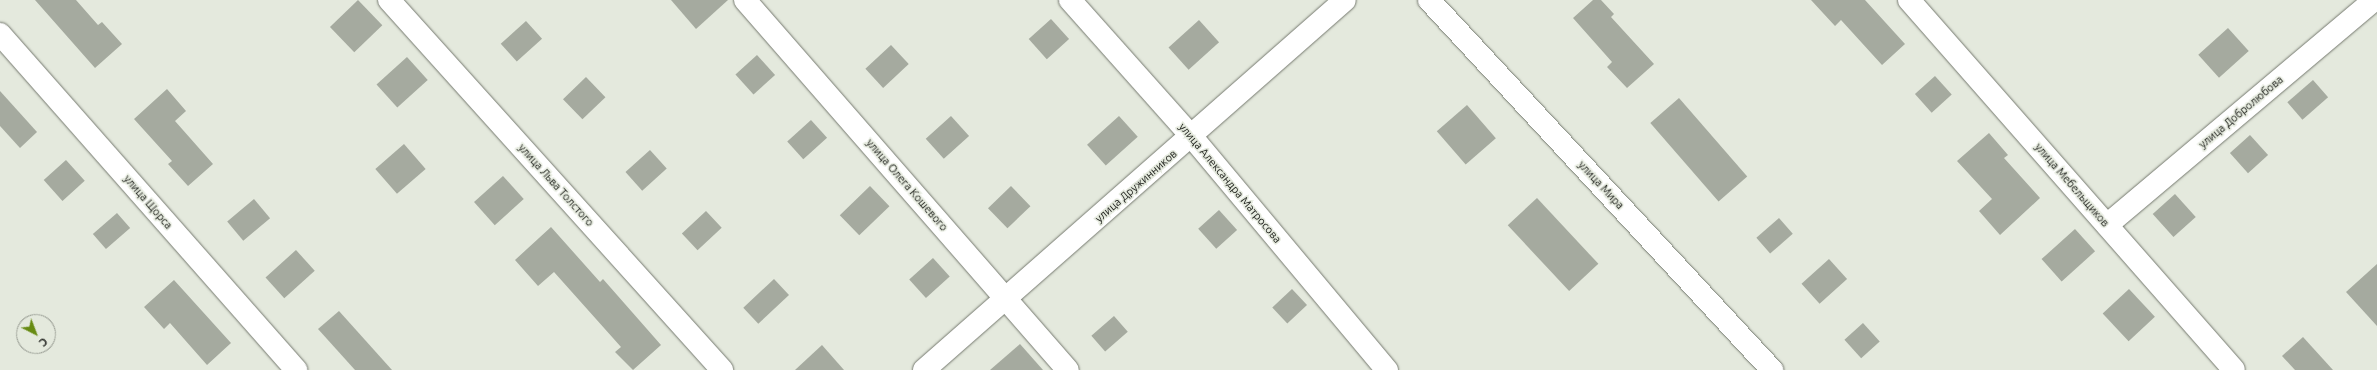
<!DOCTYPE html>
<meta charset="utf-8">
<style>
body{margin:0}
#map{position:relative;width:2377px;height:370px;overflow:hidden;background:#e4e9dd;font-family:Ubuntu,sans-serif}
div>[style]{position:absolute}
.building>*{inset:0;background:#a5aa9f;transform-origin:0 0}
.roads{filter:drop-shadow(0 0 1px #75796f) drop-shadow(0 0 1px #75796f)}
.street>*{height:22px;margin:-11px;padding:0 11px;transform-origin:11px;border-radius:11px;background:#fff}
span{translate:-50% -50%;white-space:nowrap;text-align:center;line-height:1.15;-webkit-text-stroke:3px #e4e9dd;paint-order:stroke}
.street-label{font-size:11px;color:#21231f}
.north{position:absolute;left:16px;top:314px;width:40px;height:40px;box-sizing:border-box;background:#e4e9dd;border:1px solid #969a91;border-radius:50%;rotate:138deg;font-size:11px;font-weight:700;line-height:16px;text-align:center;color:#21231f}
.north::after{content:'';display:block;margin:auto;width:14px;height:18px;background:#678b13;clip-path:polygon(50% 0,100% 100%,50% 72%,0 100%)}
</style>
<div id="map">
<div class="building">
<div style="clip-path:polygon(35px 0,76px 0,98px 25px,102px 22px,122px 44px,95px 68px)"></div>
<div style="left:358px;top:0;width:35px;height:39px;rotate:46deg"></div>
<div style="clip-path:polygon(671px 0,728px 0,696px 29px)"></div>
<div style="clip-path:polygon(1593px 0,1601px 0,1614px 14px,1611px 17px,1654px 64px,1627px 88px,1607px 67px,1612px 62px,1573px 18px)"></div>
<div style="clip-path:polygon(1811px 0,1865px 0,1905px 44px,1882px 65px,1841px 20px,1835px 26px)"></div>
<div style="left:1051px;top:19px;width:27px;height:30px;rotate:48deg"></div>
<div style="left:1199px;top:20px;width:30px;height:41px;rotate:48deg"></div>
<div style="left:526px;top:21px;width:24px;height:34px;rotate:48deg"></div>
<div style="left:2228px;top:28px;width:31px;height:40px;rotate:48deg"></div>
<div style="left:891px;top:45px;width:26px;height:35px;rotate:47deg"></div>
<div style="left:757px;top:55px;width:27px;height:29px;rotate:48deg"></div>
<div style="left:407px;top:57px;width:31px;height:41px;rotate:48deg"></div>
<div style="left:1935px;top:76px;width:25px;height:27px;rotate:48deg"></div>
<div style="left:586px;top:77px;width:28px;height:32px;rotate:46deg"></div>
<div style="left:2313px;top:80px;width:23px;height:34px;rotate:49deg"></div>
<div style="clip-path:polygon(167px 89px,186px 111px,175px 121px,213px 164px,188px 186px,168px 164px,172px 161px,134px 119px)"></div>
<div style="clip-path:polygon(0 91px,37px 132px,20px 148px,0 126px)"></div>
<div style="left:1679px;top:98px;width:104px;height:38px;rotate:49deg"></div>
<div style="left:1467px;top:105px;width:44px;height:40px;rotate:49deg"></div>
<div style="left:951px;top:116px;width:27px;height:34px;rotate:48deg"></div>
<div style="left:1119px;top:116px;width:28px;height:43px;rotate:48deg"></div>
<div style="left:811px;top:120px;width:24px;height:32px;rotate:48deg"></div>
<div style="clip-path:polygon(1989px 133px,2008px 155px,2004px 158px,2040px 198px,2000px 235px,1979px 211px,1992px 199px,1957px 161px)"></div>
<div style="left:2250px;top:135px;width:27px;height:27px;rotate:48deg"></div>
<div style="left:404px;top:144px;width:33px;height:38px;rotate:49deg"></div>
<div style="left:650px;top:150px;width:25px;height:33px;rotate:48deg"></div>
<div style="left:66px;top:160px;width:28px;height:30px;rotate:48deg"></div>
<div style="left:503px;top:176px;width:31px;height:39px;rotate:48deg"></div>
<div style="left:870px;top:186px;width:28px;height:42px;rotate:46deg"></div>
<div style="left:1011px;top:186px;width:28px;height:32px;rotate:46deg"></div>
<div style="left:2175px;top:194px;width:31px;height:30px;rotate:48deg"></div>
<div style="left:1537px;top:198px;width:90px;height:40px;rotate:47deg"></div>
<div style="left:254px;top:199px;width:25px;height:35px;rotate:50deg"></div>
<div style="left:1219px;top:210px;width:27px;height:28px;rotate:48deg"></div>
<div style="left:706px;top:211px;width:23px;height:33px;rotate:47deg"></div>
<div style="left:117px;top:213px;width:20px;height:32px;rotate:49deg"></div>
<div style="left:1779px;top:218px;width:21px;height:30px;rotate:49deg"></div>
<div style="clip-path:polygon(551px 227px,600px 282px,603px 279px,661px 345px,633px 370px,615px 352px,621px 347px,554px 272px,538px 286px,515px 260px)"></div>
<div style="left:2075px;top:229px;width:30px;height:45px;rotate:48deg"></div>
<div style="left:296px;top:250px;width:28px;height:41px;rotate:48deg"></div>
<div style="left:933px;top:258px;width:25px;height:32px;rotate:48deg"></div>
<div style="left:1829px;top:259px;width:27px;height:37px;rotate:48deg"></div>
<div style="clip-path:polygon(2377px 264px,2377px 326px,2346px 292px)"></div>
<div style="left:774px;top:279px;width:22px;height:42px;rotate:47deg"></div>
<div style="clip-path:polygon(174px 280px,231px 343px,207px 365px,170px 323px,164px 329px,144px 307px)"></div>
<div style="left:1292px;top:289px;width:22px;height:27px;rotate:47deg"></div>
<div style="left:2129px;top:289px;width:38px;height:36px;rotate:47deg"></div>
<div style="clip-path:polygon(339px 311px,392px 370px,355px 370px,318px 329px)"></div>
<div style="left:1114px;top:316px;width:21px;height:30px;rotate:49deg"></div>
<div style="left:1863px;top:323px;width:25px;height:25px;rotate:48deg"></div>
<div style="clip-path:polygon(2303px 337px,2333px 370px,2295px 370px,2282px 356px)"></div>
<div style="clip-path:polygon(1020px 344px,1043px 370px,990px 370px)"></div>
<div style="clip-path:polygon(822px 345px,844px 370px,795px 370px)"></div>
</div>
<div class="roads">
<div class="street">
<div style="left:389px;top:0;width:498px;rotate:48deg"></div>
<div style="left:745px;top:0;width:491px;rotate:48.9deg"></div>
<div style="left:1070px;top:0;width:183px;rotate:48.3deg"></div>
<div style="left:1192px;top:137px;width:304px;rotate:50.1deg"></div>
<div style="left:1429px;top:0;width:505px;rotate:47.17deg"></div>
<div style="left:1909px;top:0;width:492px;rotate:48.7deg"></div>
<div style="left:0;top:34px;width:448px;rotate:48.6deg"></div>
<div style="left:2107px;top:225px;width:349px;rotate:-40.1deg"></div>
<div style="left:924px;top:370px;width:560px;rotate:-41.31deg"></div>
</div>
</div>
<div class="street-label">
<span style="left:2241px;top:112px;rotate:-40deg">улица Добролюбова</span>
<span style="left:1230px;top:183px;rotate:50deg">улица Александра Матросова</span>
<span style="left:556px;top:185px;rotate:48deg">улица Льва Толстого</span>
<span style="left:907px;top:185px;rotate:49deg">улица Олега Кошевого</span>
<span style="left:1601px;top:185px;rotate:47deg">улица Мира</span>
<span style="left:2072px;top:185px;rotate:49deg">улица Мебельщиков</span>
<span style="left:1136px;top:186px;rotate:-41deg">улица Дружинников</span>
<span style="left:148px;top:202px;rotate:49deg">улица Щорса</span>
</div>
<div class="north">С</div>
</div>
